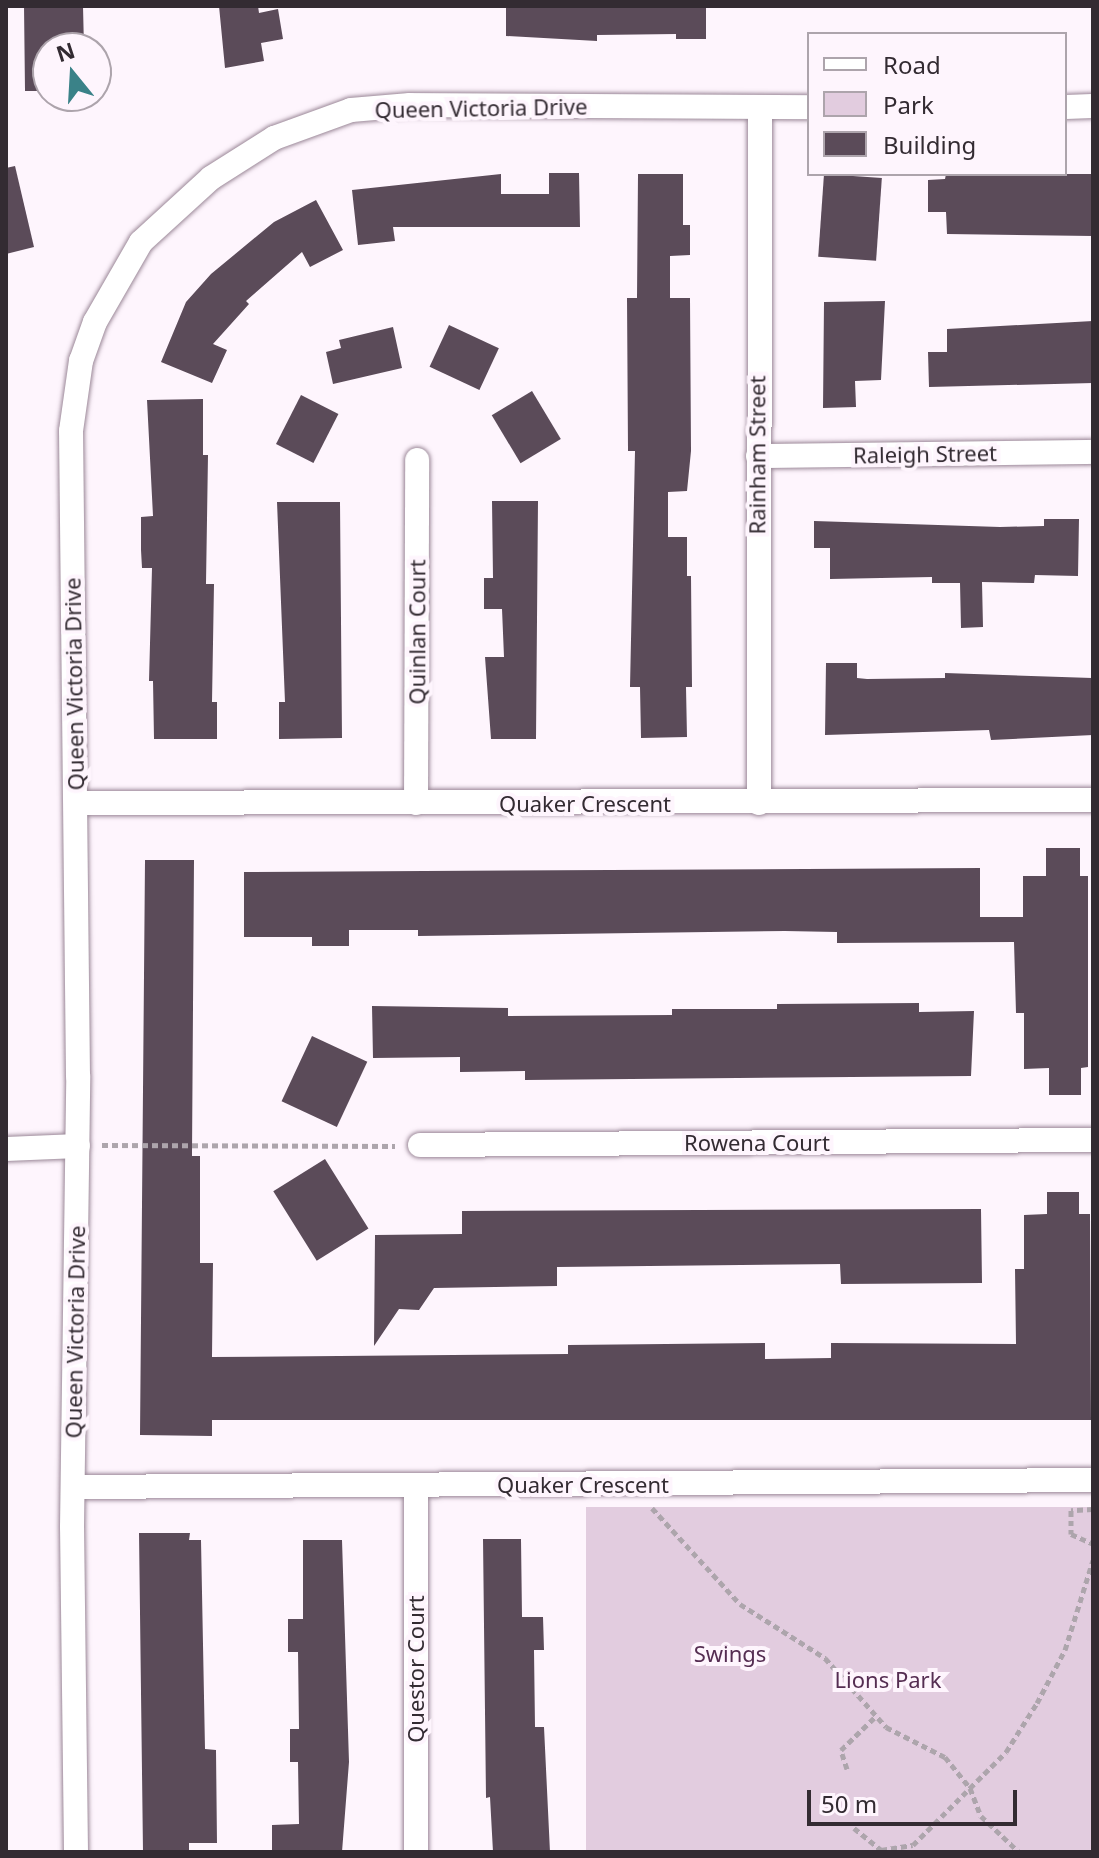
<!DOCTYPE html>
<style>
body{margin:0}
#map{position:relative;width:1099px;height:1858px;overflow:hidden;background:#fef5fd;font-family:"Noto Sans",sans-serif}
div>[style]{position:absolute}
.green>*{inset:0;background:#e2ccdf;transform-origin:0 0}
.building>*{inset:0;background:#5b4b59;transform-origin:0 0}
.path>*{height:5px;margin-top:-2.5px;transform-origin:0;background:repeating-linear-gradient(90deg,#ada5ac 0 6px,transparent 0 10px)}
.roads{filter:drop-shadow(0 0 2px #9b8898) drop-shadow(0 0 2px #9b8898)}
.street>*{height:24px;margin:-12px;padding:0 12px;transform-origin:12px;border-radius:12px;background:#fff}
span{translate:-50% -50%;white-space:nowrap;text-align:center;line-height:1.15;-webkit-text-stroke:8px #fef5fd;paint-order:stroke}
.street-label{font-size:22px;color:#332b32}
.park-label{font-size:22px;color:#552d52}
.frame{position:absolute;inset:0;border:8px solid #332b32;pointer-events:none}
.legend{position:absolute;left:807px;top:32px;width:260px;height:144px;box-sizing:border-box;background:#fef5fd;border:2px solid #ada4ac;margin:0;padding:10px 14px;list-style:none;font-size:24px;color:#332b32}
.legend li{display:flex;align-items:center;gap:16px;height:40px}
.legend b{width:40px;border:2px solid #ada4ac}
.north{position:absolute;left:32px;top:32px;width:80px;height:80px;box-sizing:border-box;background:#fef5fd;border:2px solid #ada4ac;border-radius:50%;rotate:342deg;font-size:22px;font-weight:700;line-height:32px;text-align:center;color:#332b32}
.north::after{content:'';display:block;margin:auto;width:28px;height:36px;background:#3a8288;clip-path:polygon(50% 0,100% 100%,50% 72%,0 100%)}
.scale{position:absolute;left:807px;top:1790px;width:210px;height:36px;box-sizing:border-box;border:4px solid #332b32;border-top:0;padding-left:10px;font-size:24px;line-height:28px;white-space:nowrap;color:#332b32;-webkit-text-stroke:6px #fef5fd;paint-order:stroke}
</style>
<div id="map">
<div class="green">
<div style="left:1093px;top:1507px;width:345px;height:507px;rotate:90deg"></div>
</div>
<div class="building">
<div style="clip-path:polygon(24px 6px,83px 6px,84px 48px,48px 48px,48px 91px,25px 91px)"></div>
<div style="clip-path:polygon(219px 6px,258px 6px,259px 13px,278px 9px,283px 39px,261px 43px,264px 61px,225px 68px)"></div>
<div style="clip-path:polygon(506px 6px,706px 6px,706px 39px,676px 39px,676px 34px,597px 35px,597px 41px,506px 36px)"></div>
<div style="clip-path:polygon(15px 166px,34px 247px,6px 254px,6px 168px)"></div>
<div style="clip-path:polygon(549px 173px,579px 173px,580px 227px,393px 227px,395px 241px,358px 245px,352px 190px,501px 174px,501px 194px,549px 194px)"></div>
<div style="clip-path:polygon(638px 174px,683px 174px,683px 225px,690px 225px,690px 255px,670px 256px,670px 298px,690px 298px,691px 451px,687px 491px,668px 492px,668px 537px,687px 537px,687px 576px,691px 576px,692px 687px,686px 687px,687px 737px,641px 738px,640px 687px,630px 687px,635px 451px,628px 451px,627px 298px,637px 298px)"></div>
<div style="left:824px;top:174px;width:58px;height:83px;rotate:4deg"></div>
<div style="clip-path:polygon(946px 174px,1093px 174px,1093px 236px,947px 234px,946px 212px,928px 212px,928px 180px,945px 179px)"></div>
<div style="clip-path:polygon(316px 200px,343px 250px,310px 267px,302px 252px,246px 301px,249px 304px,213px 344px,227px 350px,212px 383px,161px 362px,186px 302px,211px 274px,274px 222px)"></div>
<div style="clip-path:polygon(885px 301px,881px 380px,855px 381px,856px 407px,823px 408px,824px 302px)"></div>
<div style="clip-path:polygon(1093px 321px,1093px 383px,929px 387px,928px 352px,947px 352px,947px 329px)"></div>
<div style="left:449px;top:325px;width:55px;height:46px;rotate:25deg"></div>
<div style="clip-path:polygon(393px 327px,402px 368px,333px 384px,326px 352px,341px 348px,339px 340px)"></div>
<div style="left:532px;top:391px;width:56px;height:47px;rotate:59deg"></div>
<div style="left:301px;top:395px;width:42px;height:55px;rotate:27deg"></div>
<div style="clip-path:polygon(203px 399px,203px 455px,208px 455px,206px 584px,214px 584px,212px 702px,217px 702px,217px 739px,154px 739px,153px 681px,149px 681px,152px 568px,142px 568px,141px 550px,141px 517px,153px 516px,147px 400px)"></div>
<div style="clip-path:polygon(492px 501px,538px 501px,536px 739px,491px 739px,485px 657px,504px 657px,502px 609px,484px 609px,484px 578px,493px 578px)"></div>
<div style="clip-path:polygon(277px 502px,340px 502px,342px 738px,279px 739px,279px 702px,285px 702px)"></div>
<div style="clip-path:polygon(1044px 519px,1079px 519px,1078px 576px,1035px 575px,1034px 583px,982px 582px,983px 627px,961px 628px,960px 583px,932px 583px,932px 577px,830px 579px,830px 548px,814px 548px,814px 521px,1000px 527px,1044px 526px)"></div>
<div style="clip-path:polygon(826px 663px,857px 663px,857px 678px,867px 679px,945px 678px,945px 673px,1092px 678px,1093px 735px,991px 740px,989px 730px,825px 735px)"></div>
<div style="clip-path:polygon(1046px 848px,1080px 848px,1080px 876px,1088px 876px,1088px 1067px,1081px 1068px,1081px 1095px,1049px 1095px,1049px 1068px,1024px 1069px,1024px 1013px,1016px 1013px,1014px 942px,837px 943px,837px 932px,785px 931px,418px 936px,418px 930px,349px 930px,349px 946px,312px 946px,312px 937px,244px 937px,244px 872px,980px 868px,980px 917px,1023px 917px,1023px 876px,1046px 876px)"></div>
<div style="clip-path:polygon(145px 860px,194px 860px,192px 1156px,200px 1156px,200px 1263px,213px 1263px,212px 1357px,568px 1354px,568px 1345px,765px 1343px,765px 1359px,831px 1358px,831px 1343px,1016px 1344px,1015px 1269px,1024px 1269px,1024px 1215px,1047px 1214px,1047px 1192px,1079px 1192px,1079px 1214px,1090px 1214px,1091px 1420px,212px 1420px,212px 1436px,140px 1435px)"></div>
<div style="clip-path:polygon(919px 1003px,919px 1012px,974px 1011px,971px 1076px,525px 1080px,525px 1071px,460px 1072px,460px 1057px,373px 1058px,372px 1006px,508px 1008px,508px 1016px,672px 1015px,672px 1009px,777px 1009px,777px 1004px)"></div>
<div style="left:312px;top:1036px;width:61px;height:72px;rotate:25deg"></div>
<div style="left:325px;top:1159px;width:82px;height:61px;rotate:58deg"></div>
<div style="clip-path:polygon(981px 1209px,982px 1283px,841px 1284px,840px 1264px,557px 1267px,557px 1286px,434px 1288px,419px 1310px,399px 1309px,374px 1346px,375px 1235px,462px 1234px,462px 1211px)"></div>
<div style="clip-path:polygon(139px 1533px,190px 1533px,189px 1540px,201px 1540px,205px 1749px,216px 1750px,217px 1843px,189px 1843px,189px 1852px,143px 1852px)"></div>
<div style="clip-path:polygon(483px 1539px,521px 1539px,522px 1617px,543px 1617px,544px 1650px,534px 1650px,535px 1727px,544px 1727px,550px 1852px,493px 1852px,490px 1797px,486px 1798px)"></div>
<div style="clip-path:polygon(303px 1540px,342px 1540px,349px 1762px,342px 1852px,272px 1850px,272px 1825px,299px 1824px,298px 1762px,290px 1762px,290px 1729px,299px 1729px,298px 1652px,288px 1652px,288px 1619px,303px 1619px)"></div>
</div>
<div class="path">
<div style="left:102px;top:1145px;width:293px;rotate:0.2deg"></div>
<div style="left:652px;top:1508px;width:130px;rotate:47.5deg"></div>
<div style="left:740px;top:1604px;width:101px;rotate:32.4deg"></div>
<div style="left:825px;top:1658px;width:92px;rotate:48.5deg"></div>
<div style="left:886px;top:1727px;width:66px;rotate:27deg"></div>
<div style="left:945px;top:1757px;width:40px;rotate:51deg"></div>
<div style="left:970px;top:1788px;width:51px;rotate:-45deg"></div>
<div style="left:1006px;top:1752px;width:58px;rotate:-57.7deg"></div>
<div style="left:1037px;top:1703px;width:60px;rotate:-62.2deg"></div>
<div style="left:1065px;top:1650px;width:94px;rotate:-72.7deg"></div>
<div style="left:1093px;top:1509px;width:22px;rotate:177deg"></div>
<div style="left:1071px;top:1510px;width:24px;rotate:90deg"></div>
<div style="left:1071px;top:1534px;width:24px;rotate:24deg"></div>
<div style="left:847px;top:1769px;width:20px;rotate:-108deg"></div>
<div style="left:841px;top:1750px;width:49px;rotate:-44.2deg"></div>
<div style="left:854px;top:1828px;width:35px;rotate:39deg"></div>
<div style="left:881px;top:1850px;width:32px;rotate:-9deg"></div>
<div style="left:913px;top:1845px;width:81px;rotate:-45deg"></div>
<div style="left:970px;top:1788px;width:30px;rotate:69deg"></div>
<div style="left:981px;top:1816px;width:52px;rotate:43.5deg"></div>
</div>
<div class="roads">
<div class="street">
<div style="left:1065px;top:107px;width:28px;rotate:-2deg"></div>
<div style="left:758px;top:456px;width:335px;rotate:-0.7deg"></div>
<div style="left:77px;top:803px;width:1016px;rotate:-0.17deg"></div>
<div style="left:416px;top:803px;width:343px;rotate:-89.8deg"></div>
<div style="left:759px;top:803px;width:696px;rotate:-89.92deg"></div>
<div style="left:420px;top:1145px;width:673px;rotate:-0.43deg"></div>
<div style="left:6px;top:1149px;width:72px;rotate:-2.4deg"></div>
<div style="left:73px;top:1487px;width:1020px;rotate:-0.39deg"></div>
<div style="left:76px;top:1852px;width:325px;rotate:-90.7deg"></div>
<div style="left:72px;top:1527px;width:451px;rotate:-89.2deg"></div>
<div style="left:78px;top:1076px;width:645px;rotate:-90.62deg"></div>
<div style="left:71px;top:431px;width:71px;rotate:-81.9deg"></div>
<div style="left:81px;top:361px;width:41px;rotate:-70.3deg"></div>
<div style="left:95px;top:322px;width:92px;rotate:-60.1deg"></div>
<div style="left:141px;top:242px;width:95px;rotate:-42.4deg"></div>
<div style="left:211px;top:178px;width:75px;rotate:-32.4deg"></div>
<div style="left:274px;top:138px;width:82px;rotate:-20deg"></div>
<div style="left:351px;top:110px;width:59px;rotate:-4.8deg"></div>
<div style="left:410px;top:105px;width:399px;rotate:0.3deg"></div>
<div style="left:416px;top:1852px;width:366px;rotate:-90deg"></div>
</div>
</div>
<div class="street-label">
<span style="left:481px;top:108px;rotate:-1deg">Queen Victoria Drive</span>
<span style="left:925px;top:454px;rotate:-1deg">Raleigh Street</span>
<span style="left:757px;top:455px;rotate:-90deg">Rainham Street</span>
<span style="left:417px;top:632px;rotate:-90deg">Quinlan Court</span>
<span style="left:74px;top:684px;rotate:-91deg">Queen Victoria Drive</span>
<span style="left:585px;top:804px">Quaker Crescent</span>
<span style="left:757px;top:1143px">Rowena Court</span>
<span style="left:75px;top:1332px;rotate:-89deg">Queen Victoria Drive</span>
<span style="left:583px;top:1485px">Quaker Crescent</span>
<span style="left:416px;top:1669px;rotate:-90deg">Questor Court</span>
</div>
<div class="park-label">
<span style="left:730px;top:1654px">Swings</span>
<span style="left:888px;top:1680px">Lions Park</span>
</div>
<div class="frame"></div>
<ul class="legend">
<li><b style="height:10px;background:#fff"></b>Road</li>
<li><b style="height:22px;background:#e2ccdf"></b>Park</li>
<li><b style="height:22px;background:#5b4b59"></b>Building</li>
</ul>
<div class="north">N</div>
<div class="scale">50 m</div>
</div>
